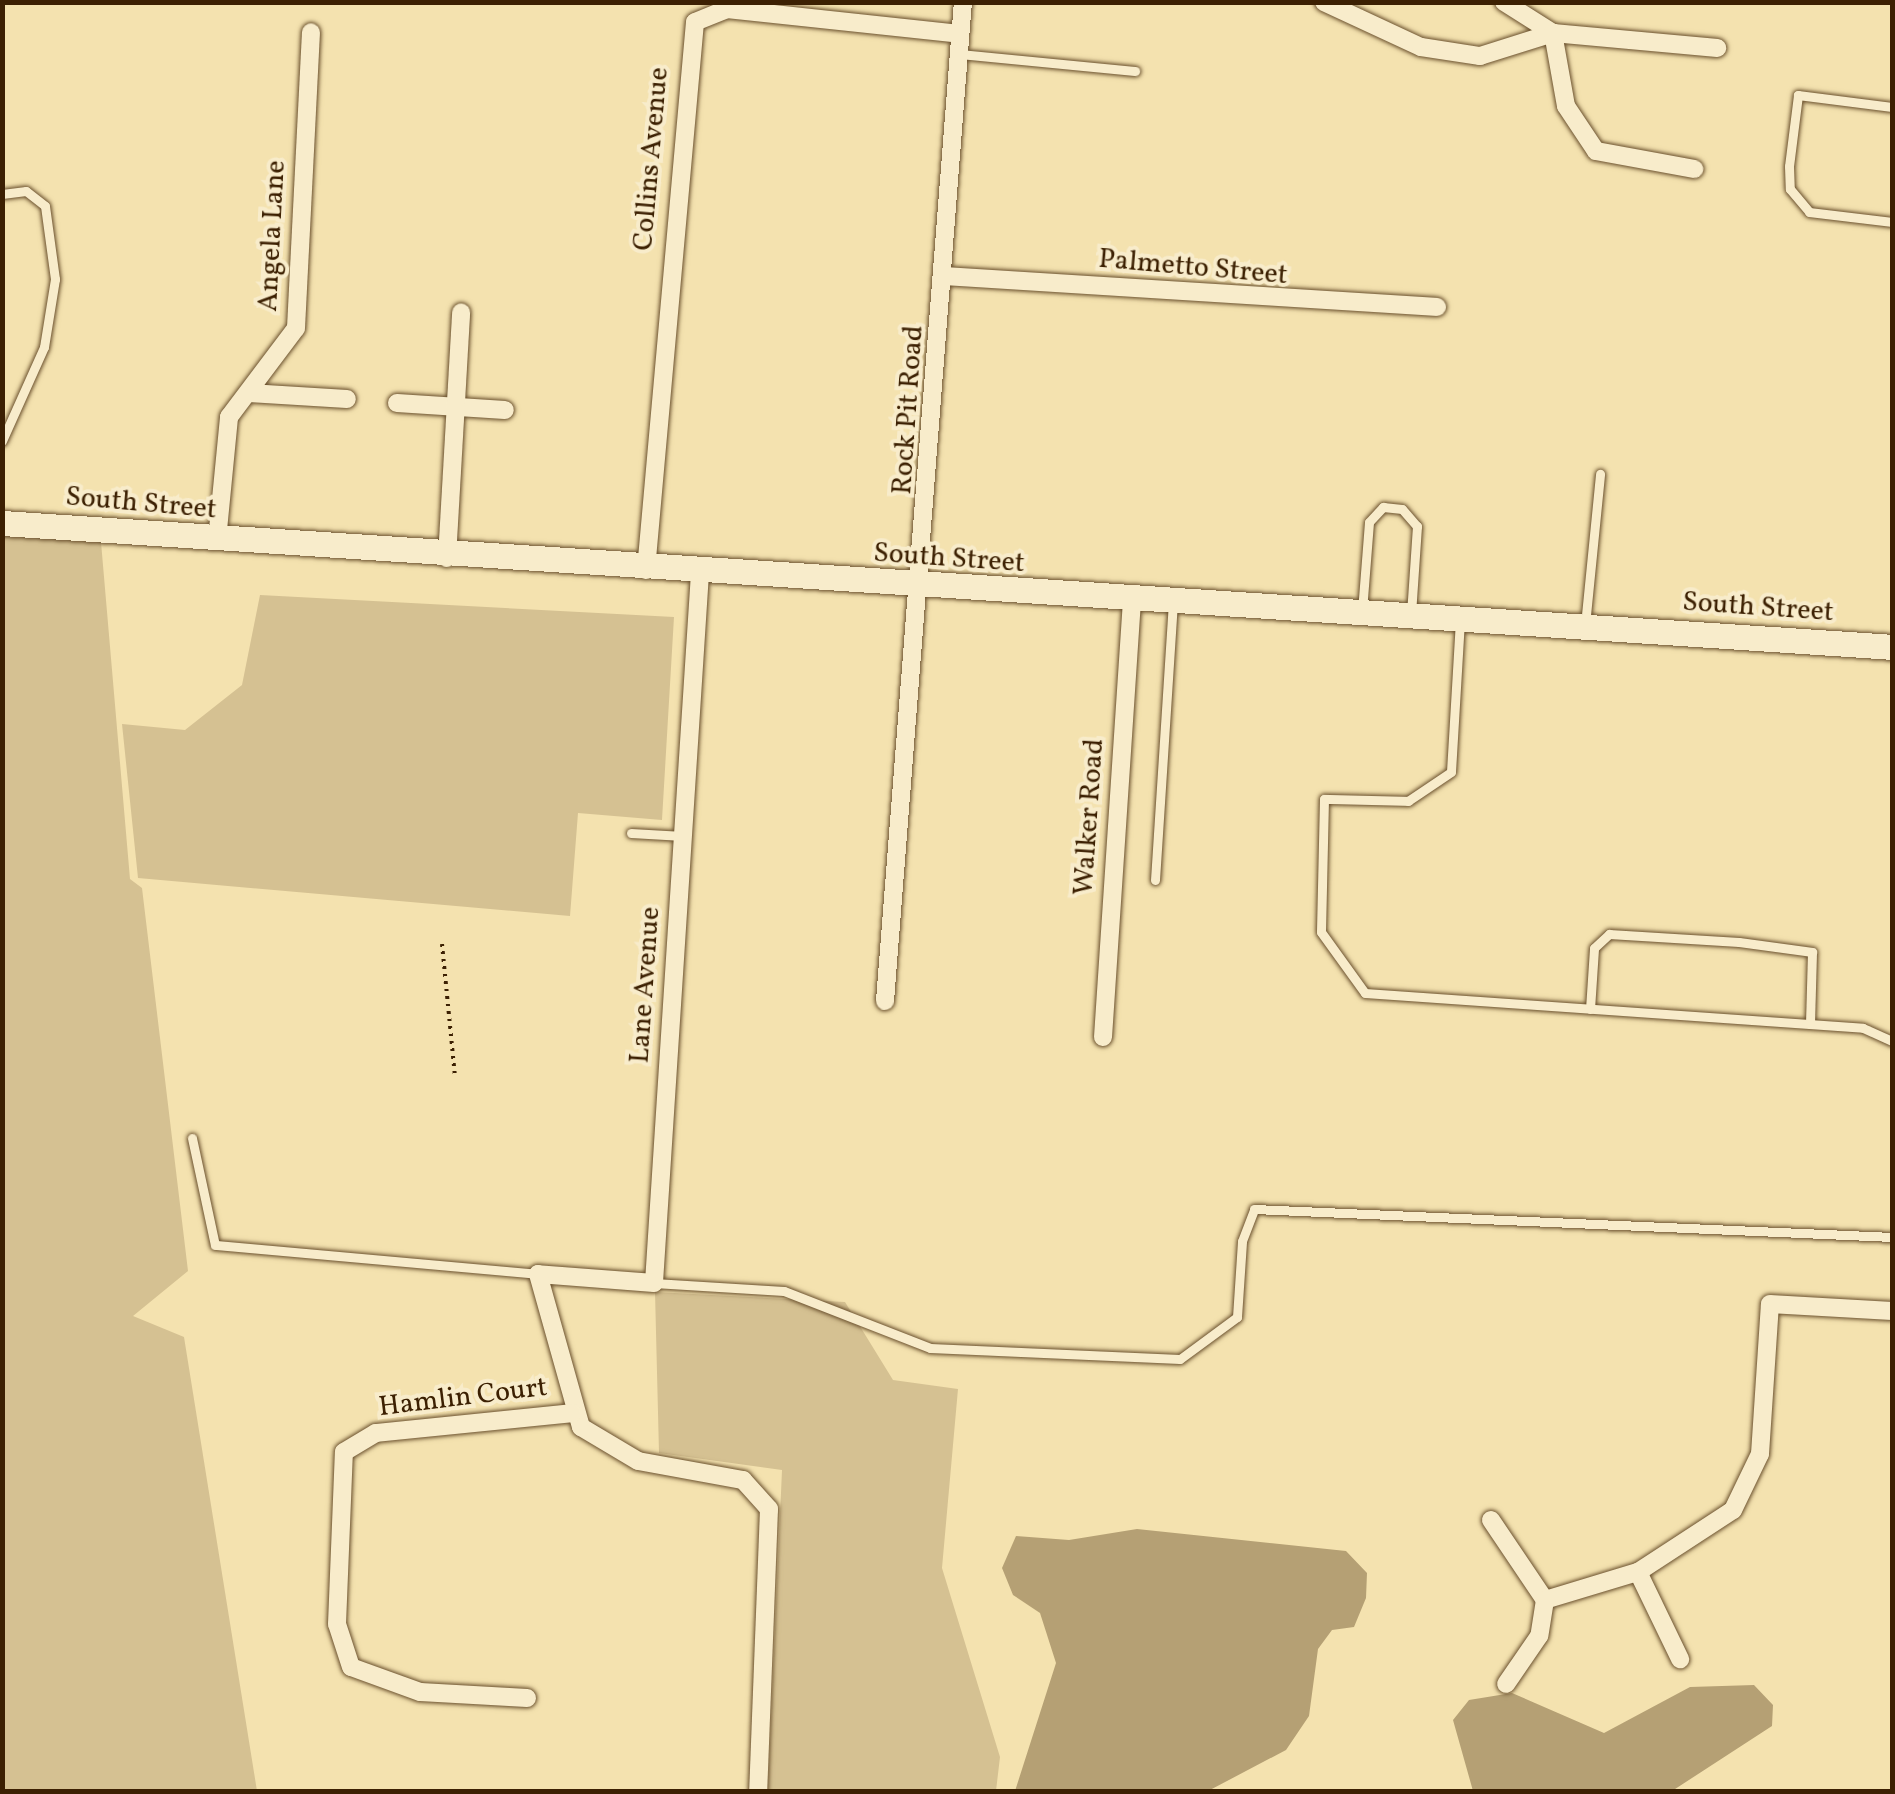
<!DOCTYPE html>
<style>
body{margin:0}
#map{position:relative;width:1895px;height:1794px;overflow:hidden;background:#f4e2af;font-family:Vollkorn,serif}
div>[style]{position:absolute}
.green>*{inset:0;background:#d5c192}
.water>*{inset:0;background:#b5a074}
.path>*{height:4px;margin-top:-2px;transform-origin:0;background:repeating-linear-gradient(90deg,#3c2002 0 2.5px,transparent 0 7.5px)}
.roads{filter:drop-shadow(0 0 2px #6a502d) drop-shadow(0 0 2px #6a502d)}
.service>*{height:9px;margin:-4.5px;padding:0 4.5px;transform-origin:4.5px;border-radius:4.5px;background:#f8eccb}
.minor>*{height:18px;margin:-9px;padding:0 9px;transform-origin:9px;border-radius:9px;background:#f8eccb}
.secondary>*{height:25px;margin:-12.5px;padding:0 12.5px;transform-origin:12.5px;border-radius:12.5px;background:#f8eccb}
span{translate:-50% -50%;white-space:nowrap;text-align:center;line-height:1.15;-webkit-text-stroke:8px #f8eccb;paint-order:stroke}
.street-label{font-size:28px;color:#3c2002}
.frame{position:absolute;inset:0;border:5px solid #3c2002;pointer-events:none}
</style>
<div id="map">
<div class="green">
<div style="clip-path:polygon(2px 535px,101px 542px,130px 879px,142px 888px,188px 1271px,133px 1316px,184px 1337px,257px 1791px,3px 1791px)"></div>
<div style="clip-path:polygon(260px 595px,674px 617px,662px 820px,578px 813px,570px 916px,138px 878px,122px 724px,185px 730px,242px 685px)"></div>
<div style="clip-path:polygon(655px 1292px,845px 1302px,893px 1380px,958px 1389px,942px 1568px,1000px 1757px,996px 1791px,768px 1791px,782px 1470px,659px 1453px)"></div>
</div>
<div class="water">
<div style="clip-path:polygon(1137px 1529px,1346px 1551px,1367px 1573px,1366px 1598px,1354px 1627px,1332px 1630px,1318px 1649px,1309px 1716px,1286px 1750px,1208px 1791px,1015px 1791px,1056px 1663px,1040px 1613px,1013px 1595px,1002px 1568px,1016px 1536px,1069px 1540px)"></div>
<div style="clip-path:polygon(1754px 1685px,1773px 1705px,1772px 1726px,1672px 1791px,1473px 1791px,1453px 1720px,1469px 1700px,1512px 1693px,1604px 1733px,1690px 1687px)"></div>
</div>
<div class="path">
<div style="left:442px;top:944px;width:134px;rotate:84.4deg"></div>
</div>
<div class="roads">
<div class="service">
<div style="left:959px;top:54px;width:177px;rotate:5.5deg"></div>
<div style="left:1892px;top:107px;width:95px;rotate:-172.7deg"></div>
<div style="left:1798px;top:95px;width:72px;rotate:97.2deg"></div>
<div style="left:1789px;top:166px;width:23px;rotate:88deg"></div>
<div style="left:1790px;top:189px;width:30px;rotate:50deg"></div>
<div style="left:1809px;top:212px;width:84px;rotate:6.9deg"></div>
<div style="left:2px;top:194px;width:24px;rotate:-7deg"></div>
<div style="left:26px;top:191px;width:24px;rotate:38deg"></div>
<div style="left:45px;top:206px;width:74px;rotate:82.2deg"></div>
<div style="left:55px;top:279px;width:69px;rotate:99.2deg"></div>
<div style="left:44px;top:347px;width:103px;rotate:114.1deg"></div>
<div style="left:1362px;top:611px;width:89px;rotate:-85.5deg"></div>
<div style="left:1369px;top:522px;width:21px;rotate:-47deg"></div>
<div style="left:1383px;top:507px;width:19px;rotate:6deg"></div>
<div style="left:1402px;top:509px;width:23px;rotate:49deg"></div>
<div style="left:1417px;top:526px;width:88px;rotate:93.9deg"></div>
<div style="left:1460px;top:620px;width:152px;rotate:93.4deg"></div>
<div style="left:1451px;top:772px;width:52px;rotate:146deg"></div>
<div style="left:1408px;top:801px;width:84px;rotate:-178.6deg"></div>
<div style="left:1324px;top:799px;width:133px;rotate:91.3deg"></div>
<div style="left:1321px;top:932px;width:75px;rotate:54.2deg"></div>
<div style="left:1365px;top:993px;width:499px;rotate:4deg"></div>
<div style="left:1863px;top:1028px;width:32px;rotate:24deg"></div>
<div style="left:1585px;top:625px;width:152px;rotate:-84.3deg"></div>
<div style="left:631px;top:833px;width:52px;rotate:3.3deg"></div>
<div style="left:1155px;top:880px;width:279px;rotate:-86.3deg"></div>
<div style="left:1590px;top:1009px;width:61px;rotate:-86.2deg"></div>
<div style="left:1594px;top:948px;width:21px;rotate:-43deg"></div>
<div style="left:1609px;top:934px;width:130px;rotate:3.5deg"></div>
<div style="left:1739px;top:942px;width:74px;rotate:7.8deg"></div>
<div style="left:1812px;top:952px;width:72px;rotate:91.6deg"></div>
<div style="left:192px;top:1138px;width:109px;rotate:77.9deg"></div>
<div style="left:215px;top:1245px;width:324px;rotate:5.1deg"></div>
<div style="left:654px;top:1283px;width:130px;rotate:3.5deg"></div>
<div style="left:784px;top:1291px;width:157px;rotate:21.3deg"></div>
<div style="left:930px;top:1348px;width:250px;rotate:2.5deg"></div>
<div style="left:1180px;top:1359px;width:71px;rotate:-36.4deg"></div>
<div style="left:1237px;top:1317px;width:76px;rotate:-86.2deg"></div>
<div style="left:1242px;top:1241px;width:34px;rotate:-69deg"></div>
<div style="left:1254px;top:1209px;width:639px;rotate:2.51deg"></div>
</div>
<div class="minor">
<div style="left:1324px;top:2px;width:107px;rotate:24.9deg"></div>
<div style="left:1421px;top:47px;width:60px;rotate:8.7deg"></div>
<div style="left:1480px;top:56px;width:77px;rotate:-17.5deg"></div>
<div style="left:1553px;top:33px;width:165px;rotate:5.2deg"></div>
<div style="left:1504px;top:2px;width:58px;rotate:32.3deg"></div>
<div style="left:1553px;top:33px;width:74px;rotate:79.9deg"></div>
<div style="left:1566px;top:106px;width:54px;rotate:56.3deg"></div>
<div style="left:1596px;top:151px;width:100px;rotate:10.4deg"></div>
<div style="left:945px;top:276px;width:493px;rotate:3.6deg"></div>
<div style="left:249px;top:393px;width:98px;rotate:3.5deg"></div>
<div style="left:397px;top:403px;width:108px;rotate:3.7deg"></div>
<div style="left:217px;top:540px;width:124px;rotate:-84.4deg"></div>
<div style="left:229px;top:417px;width:111px;rotate:-53deg"></div>
<div style="left:296px;top:328px;width:296px;rotate:-87.1deg"></div>
<div style="left:447px;top:558px;width:246px;rotate:-86.7deg"></div>
<div style="left:646px;top:570px;width:550px;rotate:-84.89deg"></div>
<div style="left:695px;top:22px;width:35px;rotate:-22deg"></div>
<div style="left:727px;top:9px;width:234px;rotate:6.1deg"></div>
<div style="left:700px;top:573px;width:711px;rotate:93.71deg"></div>
<div style="left:654px;top:1283px;width:116px;rotate:-175.6deg"></div>
<div style="left:538px;top:1274px;width:159px;rotate:74.3deg"></div>
<div style="left:581px;top:1427px;width:66px;rotate:30.8deg"></div>
<div style="left:638px;top:1461px;width:107px;rotate:10.3deg"></div>
<div style="left:743px;top:1480px;width:39px;rotate:48deg"></div>
<div style="left:769px;top:1509px;width:283px;rotate:92.2deg"></div>
<div style="left:885px;top:1001px;width:1002px;rotate:-85.54deg"></div>
<div style="left:1103px;top:1037px;width:438px;rotate:-86.2deg"></div>
<div style="left:1491px;top:1520px;width:97px;rotate:56deg"></div>
<div style="left:1545px;top:1600px;width:36px;rotate:99deg"></div>
<div style="left:1539px;top:1636px;width:58px;rotate:124.5deg"></div>
<div style="left:1638px;top:1572px;width:97px;rotate:64.2deg"></div>
<div style="left:1545px;top:1600px;width:97px;rotate:-16.8deg"></div>
<div style="left:1638px;top:1572px;width:113px;rotate:-33.1deg"></div>
<div style="left:1733px;top:1510px;width:62px;rotate:-64.3deg"></div>
<div style="left:1760px;top:1454px;width:150px;rotate:-86.2deg"></div>
<div style="left:1770px;top:1304px;width:122px;rotate:3.3deg"></div>
<div style="left:527px;top:1698px;width:107px;rotate:-176.8deg"></div>
<div style="left:420px;top:1692px;width:73px;rotate:-160.1deg"></div>
<div style="left:351px;top:1667px;width:45px;rotate:-108deg"></div>
<div style="left:337px;top:1624px;width:172px;rotate:-87.7deg"></div>
<div style="left:344px;top:1452px;width:37px;rotate:-31deg"></div>
<div style="left:376px;top:1433px;width:197px;rotate:-5.8deg"></div>
</div>
<div class="secondary">
<div style="left:2px;top:523px;width:1894px;rotate:3.75deg"></div>
</div>
</div>
<div class="street-label">
<span style="left:652px;top:159px;rotate:-85deg">Collins Avenue</span>
<span style="left:273px;top:236px;rotate:-87deg">Angela Lane</span>
<span style="left:1193px;top:268px;rotate:5deg">Palmetto Street</span>
<span style="left:909px;top:410px;rotate:-86deg">Rock Pit Road</span>
<span style="left:141px;top:504px;rotate:5deg">South Street</span>
<span style="left:949px;top:559px;rotate:4deg">South Street</span>
<span style="left:1758px;top:608px;rotate:4deg">South Street</span>
<span style="left:1090px;top:817px;rotate:-86deg">Walker Road</span>
<span style="left:646px;top:985px;rotate:-86deg">Lane Avenue</span>
<span style="left:463px;top:1398px;rotate:-7deg">Hamlin Court</span>
</div>
<div class="frame"></div>
</div>
